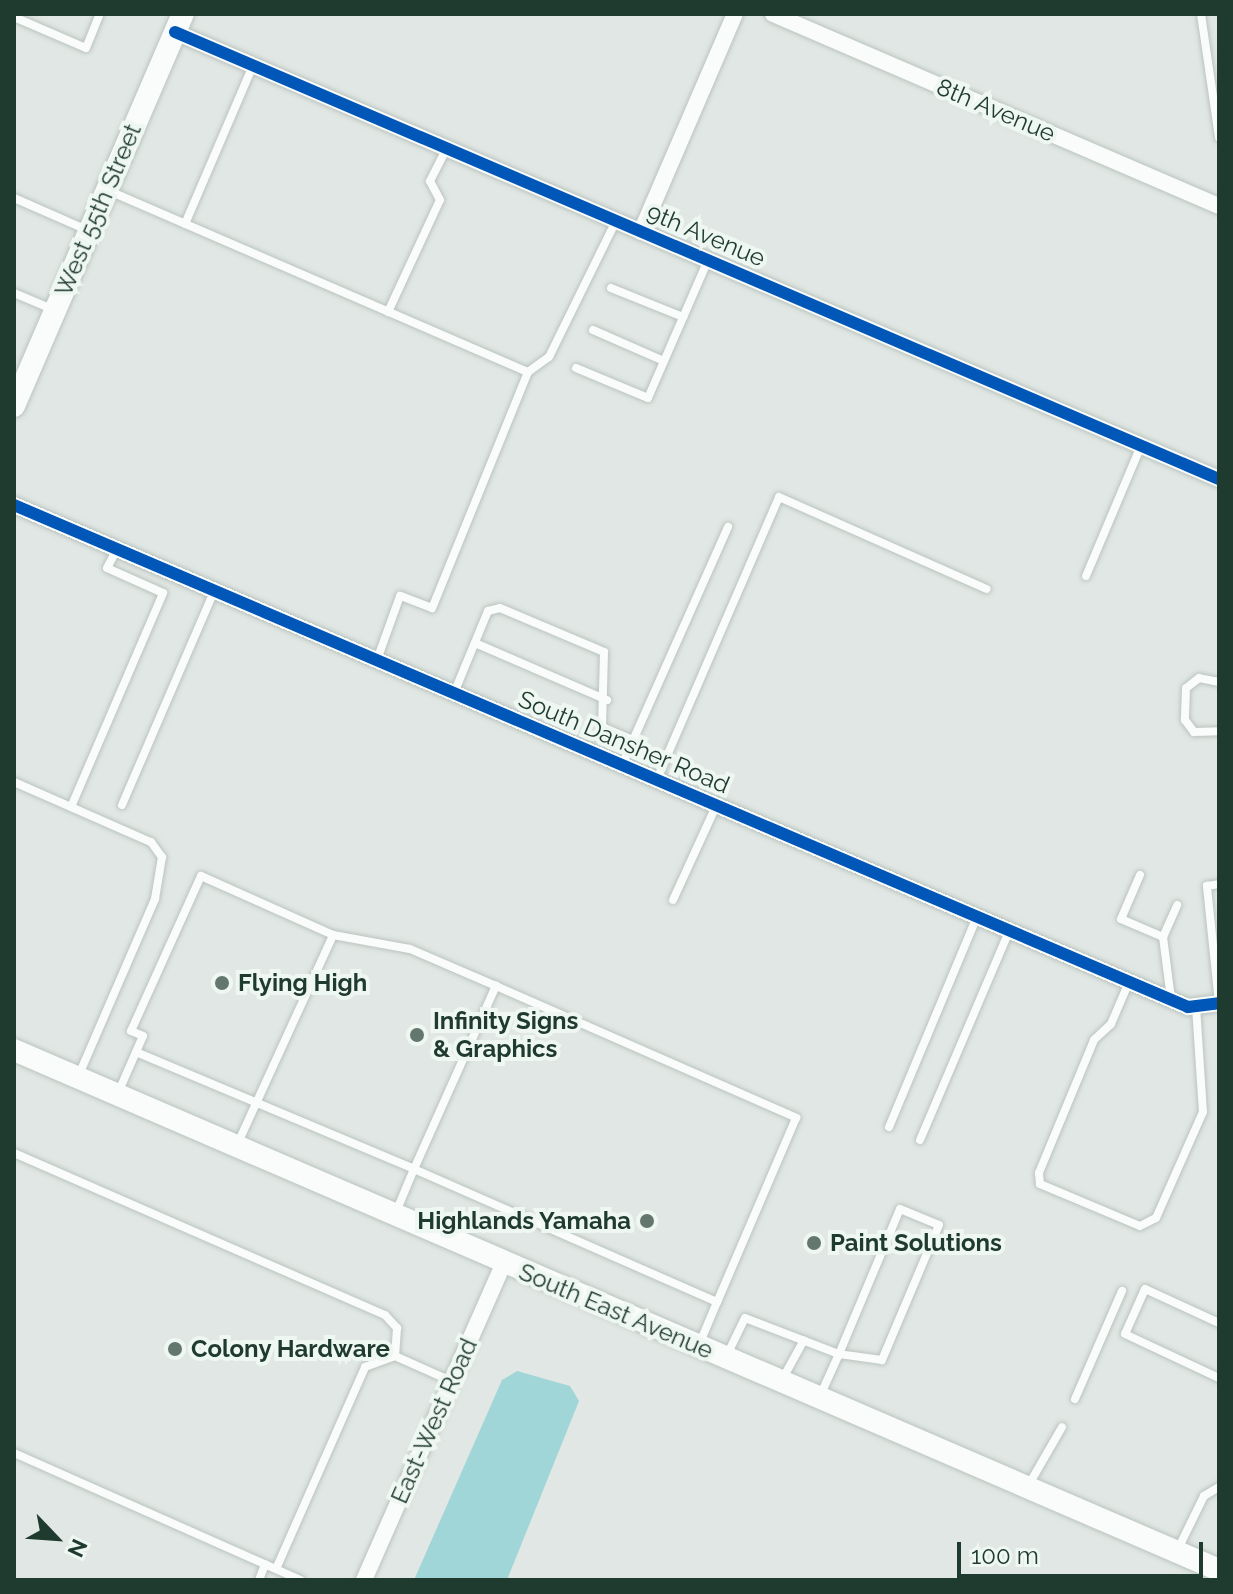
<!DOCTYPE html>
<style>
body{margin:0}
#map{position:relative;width:1233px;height:1594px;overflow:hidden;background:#e1e7e4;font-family:Raleway,sans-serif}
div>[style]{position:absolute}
.water>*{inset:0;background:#a0d6d7}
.roads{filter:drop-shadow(0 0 2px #bac4bf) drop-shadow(0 0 2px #bac4bf)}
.service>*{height:8px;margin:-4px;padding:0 4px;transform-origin:4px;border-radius:4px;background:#fafbfb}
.minor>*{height:16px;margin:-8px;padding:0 8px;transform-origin:8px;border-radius:8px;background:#fafbfb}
.secondary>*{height:22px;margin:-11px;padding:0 11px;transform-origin:11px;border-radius:11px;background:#fafbfb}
.cycleway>*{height:12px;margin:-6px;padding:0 6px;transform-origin:6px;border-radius:6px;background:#0057b8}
.dots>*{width:22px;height:22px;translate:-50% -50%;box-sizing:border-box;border:4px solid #eef7f1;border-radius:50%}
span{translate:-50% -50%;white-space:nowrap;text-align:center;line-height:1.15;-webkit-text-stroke:8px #eef7f1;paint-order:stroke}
.street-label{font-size:24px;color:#1f3a2f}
.poi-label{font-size:24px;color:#1f3a2f;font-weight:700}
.left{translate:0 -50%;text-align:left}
.right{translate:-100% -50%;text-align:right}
.frame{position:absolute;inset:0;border:16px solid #1f3a2f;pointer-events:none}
.north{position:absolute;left:16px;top:1498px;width:80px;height:80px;-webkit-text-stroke:6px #eef7f1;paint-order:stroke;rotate:115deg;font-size:22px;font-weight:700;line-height:32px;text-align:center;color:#1f3a2f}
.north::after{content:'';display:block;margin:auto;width:28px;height:36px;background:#1f3a2f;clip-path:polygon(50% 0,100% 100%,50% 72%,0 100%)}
.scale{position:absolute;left:957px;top:1542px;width:246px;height:36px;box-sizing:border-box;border:4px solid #1f3a2f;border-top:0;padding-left:10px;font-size:24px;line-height:28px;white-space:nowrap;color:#1f3a2f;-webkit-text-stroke:6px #eef7f1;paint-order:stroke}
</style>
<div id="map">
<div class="water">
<div style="clip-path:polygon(517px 1371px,570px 1386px,579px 1401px,507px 1580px,414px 1580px,502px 1380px)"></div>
</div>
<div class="roads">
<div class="service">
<div style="left:1201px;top:14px;width:125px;rotate:81.7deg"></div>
<div style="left:14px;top:17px;width:78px;rotate:23.3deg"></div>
<div style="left:86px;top:48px;width:37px;rotate:-68deg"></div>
<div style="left:107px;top:190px;width:459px;rotate:23.4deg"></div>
<div style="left:528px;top:372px;width:255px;rotate:112.1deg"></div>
<div style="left:432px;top:608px;width:34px;rotate:-159deg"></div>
<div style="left:400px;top:596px;width:68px;rotate:109.8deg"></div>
<div style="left:14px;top:198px;width:80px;rotate:23.7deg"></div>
<div style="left:185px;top:224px;width:173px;rotate:-66.8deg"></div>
<div style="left:611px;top:288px;width:78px;rotate:21.9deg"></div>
<div style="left:14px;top:293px;width:43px;rotate:23deg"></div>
<div style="left:388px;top:312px;width:123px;rotate:-65.1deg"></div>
<div style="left:440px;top:200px;width:21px;rotate:-118deg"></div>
<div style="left:430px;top:181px;width:36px;rotate:-63deg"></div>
<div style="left:593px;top:330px;width:77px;rotate:23.6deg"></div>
<div style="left:576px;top:368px;width:78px;rotate:22.6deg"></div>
<div style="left:648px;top:398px;width:150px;rotate:-66.5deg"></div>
<div style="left:528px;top:372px;width:26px;rotate:-36deg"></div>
<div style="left:549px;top:357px;width:152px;rotate:-63.8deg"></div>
<div style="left:1086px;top:576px;width:141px;rotate:-67.1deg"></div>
<div style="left:475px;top:643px;width:144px;rotate:23.4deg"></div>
<div style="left:1219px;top:682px;width:20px;rotate:-169deg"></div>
<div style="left:1199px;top:678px;width:16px;rotate:142deg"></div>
<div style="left:1186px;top:688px;width:32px;rotate:92deg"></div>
<div style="left:1185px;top:720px;width:15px;rotate:53deg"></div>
<div style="left:1194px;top:732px;width:25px;rotate:-2deg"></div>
<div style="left:454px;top:693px;width:89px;rotate:-67.5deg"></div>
<div style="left:488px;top:611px;width:12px;rotate:-14deg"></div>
<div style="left:500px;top:608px;width:113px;rotate:22.9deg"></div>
<div style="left:604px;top:652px;width:75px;rotate:91.5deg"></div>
<div style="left:602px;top:727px;width:34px;rotate:23deg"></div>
<div style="left:622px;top:765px;width:261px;rotate:-66deg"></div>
<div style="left:657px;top:779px;width:307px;rotate:-66.6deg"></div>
<div style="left:779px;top:497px;width:227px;rotate:23.9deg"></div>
<div style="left:14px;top:782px;width:150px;rotate:23.7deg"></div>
<div style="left:151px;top:842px;width:19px;rotate:54deg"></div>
<div style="left:162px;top:857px;width:43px;rotate:99.5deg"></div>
<div style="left:155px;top:899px;width:192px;rotate:113.4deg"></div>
<div style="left:122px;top:805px;width:233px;rotate:-66.7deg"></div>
<div style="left:71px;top:807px;width:233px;rotate:-66.7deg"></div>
<div style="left:163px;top:593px;width:61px;rotate:-155.9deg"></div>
<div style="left:107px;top:568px;width:21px;rotate:-62deg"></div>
<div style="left:1140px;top:875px;width:48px;rotate:113.4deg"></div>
<div style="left:1121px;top:919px;width:46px;rotate:23.2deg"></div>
<div style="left:1163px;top:937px;width:63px;rotate:82.6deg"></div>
<div style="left:673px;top:900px;width:103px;rotate:-65.4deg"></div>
<div style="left:1163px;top:937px;width:35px;rotate:-66deg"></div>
<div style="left:1129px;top:982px;width:46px;rotate:113.2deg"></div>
<div style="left:1111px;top:1024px;width:23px;rotate:137deg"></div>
<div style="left:1094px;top:1040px;width:144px;rotate:112.5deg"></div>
<div style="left:1039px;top:1173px;width:11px;rotate:85deg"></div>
<div style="left:1040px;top:1184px;width:108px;rotate:22.8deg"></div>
<div style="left:1140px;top:1226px;width:18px;rotate:-27deg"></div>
<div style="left:1156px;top:1218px;width:116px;rotate:-66.1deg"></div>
<div style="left:1203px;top:1112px;width:106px;rotate:-93.8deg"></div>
<div style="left:1219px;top:1003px;width:118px;rotate:-95.9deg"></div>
<div style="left:1207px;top:886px;width:12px;rotate:-9deg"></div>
<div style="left:136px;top:1052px;width:302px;rotate:22.8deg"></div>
<div style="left:414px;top:1169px;width:47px;rotate:112.7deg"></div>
<div style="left:118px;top:1093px;width:62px;rotate:-66.3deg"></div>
<div style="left:143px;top:1036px;width:13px;rotate:-157deg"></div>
<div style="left:131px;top:1031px;width:170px;rotate:-65.7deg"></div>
<div style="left:201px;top:876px;width:145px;rotate:24.1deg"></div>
<div style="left:333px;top:935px;width:78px;rotate:10.3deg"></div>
<div style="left:410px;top:949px;width:94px;rotate:23.3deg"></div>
<div style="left:889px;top:1127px;width:228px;rotate:-67.3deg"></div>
<div style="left:920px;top:1140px;width:227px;rotate:-66.9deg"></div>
<div style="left:237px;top:1145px;width:231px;rotate:-65.4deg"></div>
<div style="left:14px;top:1153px;width:405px;rotate:23.6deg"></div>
<div style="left:385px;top:1315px;width:18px;rotate:47deg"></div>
<div style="left:397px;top:1328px;width:28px;rotate:94deg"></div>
<div style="left:395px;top:1356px;width:61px;rotate:24.1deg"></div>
<div style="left:900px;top:1209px;width:42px;rotate:22.3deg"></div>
<div style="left:939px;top:1225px;width:147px;rotate:112.9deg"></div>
<div style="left:882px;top:1360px;width:43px;rotate:-172.1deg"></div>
<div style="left:839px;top:1354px;width:157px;rotate:-67.2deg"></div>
<div style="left:1219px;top:1323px;width:81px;rotate:-155.3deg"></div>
<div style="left:1145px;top:1289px;width:49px;rotate:114deg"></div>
<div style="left:1125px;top:1334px;width:104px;rotate:25.1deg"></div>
<div style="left:699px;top:1345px;width:47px;rotate:-67.3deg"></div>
<div style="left:717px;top:1302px;width:331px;rotate:-156.3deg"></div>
<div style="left:414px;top:1169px;width:201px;rotate:-65.9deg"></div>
<div style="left:496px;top:986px;width:328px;rotate:23.7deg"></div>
<div style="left:796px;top:1118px;width:200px;rotate:113.2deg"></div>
<div style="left:726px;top:1357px;width:43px;rotate:-64deg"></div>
<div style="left:745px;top:1318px;width:101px;rotate:21deg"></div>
<div style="left:839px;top:1354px;width:46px;rotate:114.3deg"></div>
<div style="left:783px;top:1378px;width:43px;rotate:-61.1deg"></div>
<div style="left:1075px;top:1399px;width:118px;rotate:-66.5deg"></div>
<div style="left:14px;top:1453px;width:314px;rotate:23.9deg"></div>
<div style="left:1028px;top:1486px;width:68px;rotate:-60deg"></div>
<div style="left:1177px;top:1551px;width:61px;rotate:-63.9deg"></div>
<div style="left:1204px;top:1496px;width:17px;rotate:-31deg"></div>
<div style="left:276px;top:1569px;width:221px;rotate:-66.2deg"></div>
<div style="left:365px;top:1367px;width:32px;rotate:-20deg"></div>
<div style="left:259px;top:1580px;width:17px;rotate:-69deg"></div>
</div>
<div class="minor">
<div style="left:773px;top:14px;width:486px;rotate:23.3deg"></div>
<div style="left:175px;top:32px;width:1136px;rotate:23.18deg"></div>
<div style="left:641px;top:232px;width:237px;rotate:-66.7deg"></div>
<div style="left:14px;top:505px;width:1277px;rotate:23.15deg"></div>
<div style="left:1188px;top:1007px;width:31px;rotate:-7deg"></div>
<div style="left:364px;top:1580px;width:347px;rotate:-66.2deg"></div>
</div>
<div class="secondary">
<div style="left:14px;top:406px;width:427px;rotate:-66.7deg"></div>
<div style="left:14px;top:1050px;width:1312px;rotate:23.34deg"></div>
</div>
</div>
<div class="cycleway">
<div style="left:175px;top:32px;width:1136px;rotate:23.18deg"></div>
<div style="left:14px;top:505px;width:1277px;rotate:23.15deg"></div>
<div style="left:1188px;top:1007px;width:31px;rotate:-7deg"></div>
</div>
<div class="dots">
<div style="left:222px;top:983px;background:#63776e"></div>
<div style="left:417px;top:1035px;background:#63776e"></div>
<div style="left:647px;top:1221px;background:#63776e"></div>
<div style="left:814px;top:1243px;background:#63776e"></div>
<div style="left:175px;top:1349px;background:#63776e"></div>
</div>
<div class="street-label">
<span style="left:996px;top:110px;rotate:23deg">8th Avenue</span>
<span style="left:98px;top:210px;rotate:-67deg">West 55th Street</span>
<span style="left:706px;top:235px;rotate:23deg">9th Avenue</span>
<span style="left:624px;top:742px;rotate:23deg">South Dansher Road</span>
<span style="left:616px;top:1311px;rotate:23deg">South East Avenue</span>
<span style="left:434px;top:1421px;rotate:-66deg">East-West Road</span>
</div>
<div class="poi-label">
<span class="left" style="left:238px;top:983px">Flying High</span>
<span class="left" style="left:433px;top:1035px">Infinity Signs<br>&amp; Graphics</span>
<span class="right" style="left:631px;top:1221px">Highlands Yamaha</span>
<span class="left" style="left:830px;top:1243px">Paint Solutions</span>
<span class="left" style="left:191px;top:1349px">Colony Hardware</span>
</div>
<div class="frame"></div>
<div class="north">N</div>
<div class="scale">100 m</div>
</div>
